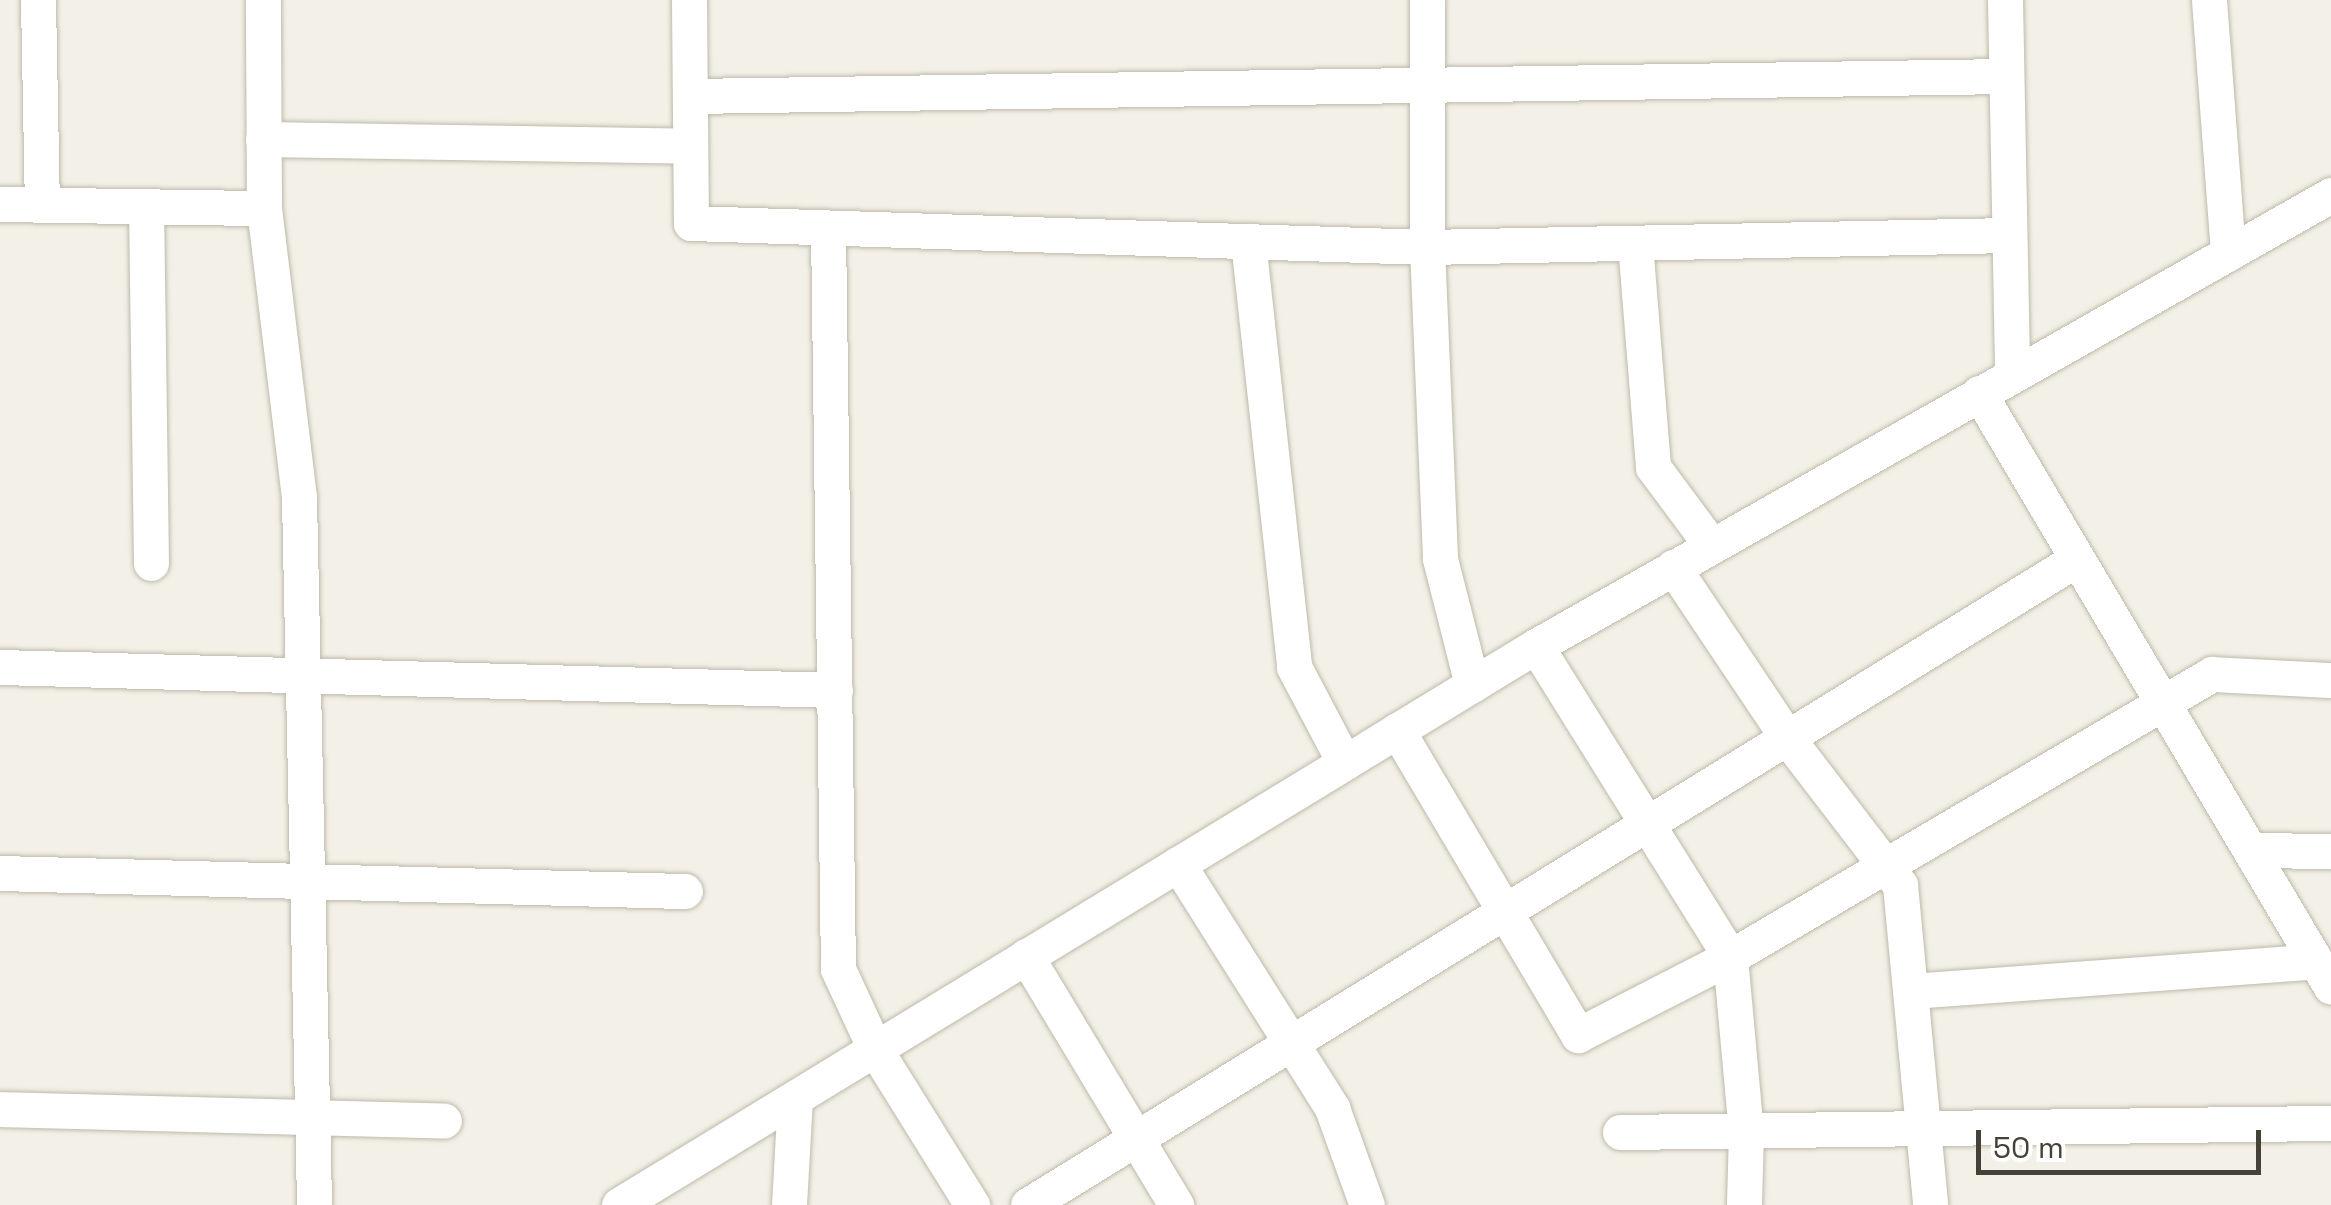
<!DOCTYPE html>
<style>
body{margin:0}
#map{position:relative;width:2331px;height:1205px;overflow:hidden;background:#f3f1e7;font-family:"Space Grotesk",sans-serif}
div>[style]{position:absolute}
.roads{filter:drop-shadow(0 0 2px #beb9aa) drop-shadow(0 0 2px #beb9aa)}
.street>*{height:35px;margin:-17.5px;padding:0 17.5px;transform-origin:17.5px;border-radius:17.5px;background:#fff}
span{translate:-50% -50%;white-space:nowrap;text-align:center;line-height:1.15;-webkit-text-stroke:8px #fff;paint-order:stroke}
.scale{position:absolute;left:1976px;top:1130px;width:285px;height:45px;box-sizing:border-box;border:5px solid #464136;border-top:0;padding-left:12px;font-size:30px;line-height:35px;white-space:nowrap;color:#464136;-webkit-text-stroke:8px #fff;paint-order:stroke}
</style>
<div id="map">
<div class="roads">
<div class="street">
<div style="left:38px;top:0;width:204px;rotate:88.9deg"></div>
<div style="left:689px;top:0;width:223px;rotate:89.5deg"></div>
<div style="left:691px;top:223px;width:736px;rotate:1.87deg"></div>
<div style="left:1427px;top:247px;width:312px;rotate:87.6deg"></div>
<div style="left:1440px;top:559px;width:130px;rotate:75.7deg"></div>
<div style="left:1427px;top:0;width:247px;rotate:90deg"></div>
<div style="left:1427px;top:247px;width:582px;rotate:-1.18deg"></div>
<div style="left:2005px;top:0;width:375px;rotate:88.9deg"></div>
<div style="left:2209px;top:0;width:254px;rotate:85.7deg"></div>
<div style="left:690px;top:96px;width:1316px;rotate:-0.87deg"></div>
<div style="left:263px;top:139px;width:427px;rotate:0.9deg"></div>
<div style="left:0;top:204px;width:264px;rotate:0.9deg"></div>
<div style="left:264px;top:208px;width:208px;rotate:-90.3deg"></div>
<div style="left:146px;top:206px;width:357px;rotate:89.2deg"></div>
<div style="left:264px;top:208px;width:292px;rotate:83.1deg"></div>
<div style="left:299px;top:498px;width:707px;rotate:88.78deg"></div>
<div style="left:828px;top:228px;width:741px;rotate:89.23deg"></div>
<div style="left:838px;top:969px;width:88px;rotate:65.2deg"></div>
<div style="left:875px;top:1049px;width:184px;rotate:58.1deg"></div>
<div style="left:1248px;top:241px;width:428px;rotate:83.8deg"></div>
<div style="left:1294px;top:667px;width:107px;rotate:62.2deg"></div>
<div style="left:1635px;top:243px;width:225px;rotate:85.4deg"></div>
<div style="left:1653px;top:467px;width:97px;rotate:53.4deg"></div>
<div style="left:1979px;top:393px;width:690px;rotate:59.35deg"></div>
<div style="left:1673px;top:567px;width:207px;rotate:56.2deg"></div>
<div style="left:1788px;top:739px;width:184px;rotate:52.5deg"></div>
<div style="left:1900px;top:885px;width:321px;rotate:84.6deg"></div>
<div style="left:1536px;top:646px;width:367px;rotate:58deg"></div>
<div style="left:1730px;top:957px;width:176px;rotate:84.8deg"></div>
<div style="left:1746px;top:1132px;width:73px;rotate:91.6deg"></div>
<div style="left:0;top:667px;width:835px;rotate:1.58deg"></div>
<div style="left:1397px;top:730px;width:355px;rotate:59.3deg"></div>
<div style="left:1578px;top:1035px;width:171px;rotate:-27.2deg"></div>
<div style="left:1730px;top:957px;width:559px;rotate:-30.42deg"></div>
<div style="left:2212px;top:674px;width:119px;rotate:2.9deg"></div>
<div style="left:2250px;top:850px;width:81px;rotate:0.7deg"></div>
<div style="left:1178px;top:864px;width:289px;rotate:57.7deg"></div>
<div style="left:1332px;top:1108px;width:103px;rotate:70.2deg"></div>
<div style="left:0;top:873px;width:685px;rotate:1.51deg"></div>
<div style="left:1026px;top:956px;width:291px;rotate:58.9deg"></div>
<div style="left:1912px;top:991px;width:405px;rotate:-4.2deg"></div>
<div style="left:0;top:1109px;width:444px;rotate:1.5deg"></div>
<div style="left:1620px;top:1132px;width:711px;rotate:-0.73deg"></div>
<div style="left:619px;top:1205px;width:1074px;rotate:-31.37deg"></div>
<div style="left:1536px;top:646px;width:914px;rotate:-29.57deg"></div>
<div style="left:789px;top:1205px;width:107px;rotate:-86.8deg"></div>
<div style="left:1028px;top:1205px;width:1232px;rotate:-31.63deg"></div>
</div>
</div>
<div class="scale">50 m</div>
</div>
